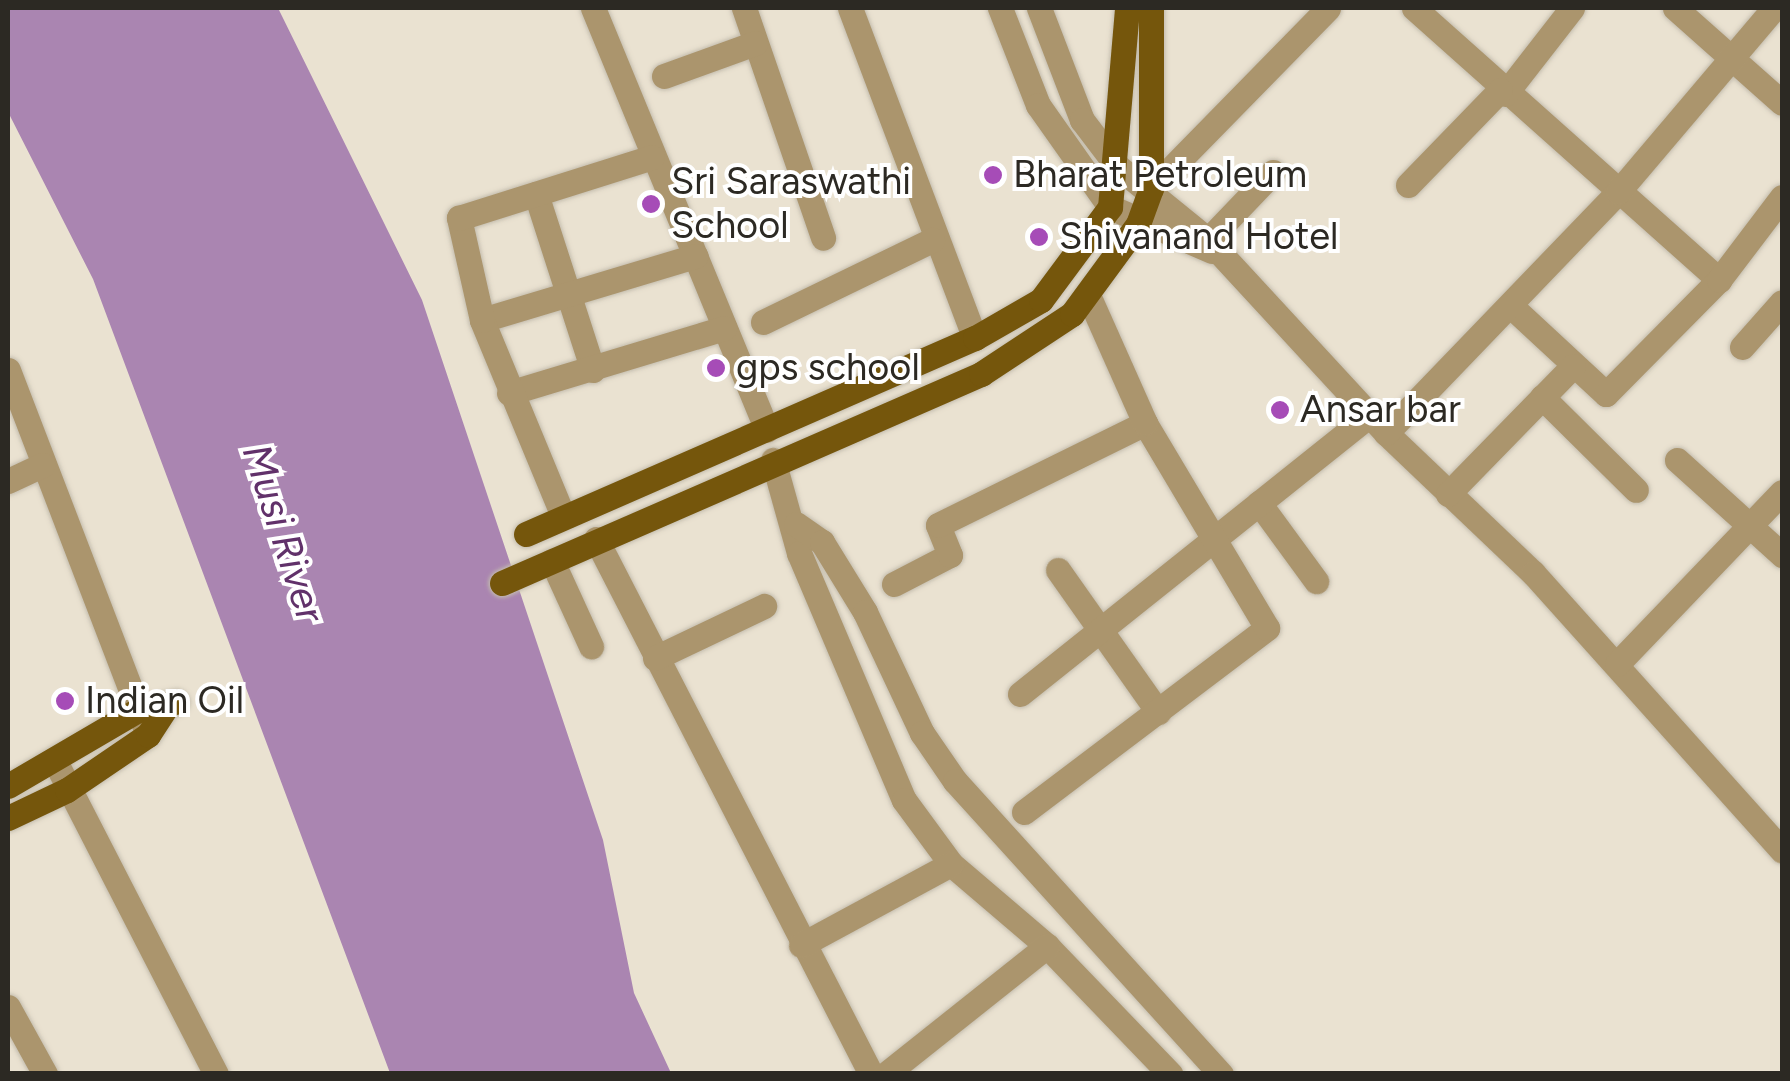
<!DOCTYPE html>
<style>
body{margin:0}
#map{position:relative;width:1790px;height:1081px;overflow:hidden;background:#eae2d1;font-family:Figtree,sans-serif}
div>[style]{position:absolute}
.water>*{inset:0;background:#aa85b1}
.roads{filter:drop-shadow(0 0 2px #c4bdae) drop-shadow(0 0 2px #c4bdae)}
.minor>*{height:25px;margin:-12.5px;padding:0 12.5px;transform-origin:12.5px;border-radius:12.5px;background:#ab956d}
.major>*{height:25px;margin:-12.5px;padding:0 12.5px;transform-origin:12.5px;border-radius:12.5px;background:#75560c}
.dots>*{width:28px;height:28px;translate:-50% -50%;box-sizing:border-box;border:5px solid #fff;border-radius:50%}
span{translate:-50% -50%;white-space:nowrap;text-align:center;line-height:1.15;-webkit-text-stroke:8px #fff;paint-order:stroke}
.poi-label{font-size:38px;color:#2c2923}
.left{translate:0 -50%;text-align:left}
.water-label{font-size:40px;color:#61316a;font-style:italic}
.frame{position:absolute;inset:0;border:10px solid #2c2923;pointer-events:none}
</style>
<div id="map">
<div class="water">
<div style="clip-path:polygon(8px 8px,278px 8px,422px 300px,603px 840px,634px 993px,671px 1073px,390px 1073px,93px 279px,8px 112px)"></div>
</div>
<div class="roads">
<div class="minor">
<div style="left:593px;top:8px;width:456px;rotate:67.6deg"></div>
<div style="left:744px;top:8px;width:243px;rotate:71deg"></div>
<div style="left:850px;top:8px;width:353px;rotate:69.3deg"></div>
<div style="left:1000px;top:8px;width:104px;rotate:68.6deg"></div>
<div style="left:1038px;top:105px;width:125px;rotate:54.8deg"></div>
<div style="left:1110px;top:207px;width:111px;rotate:23.3deg"></div>
<div style="left:1039px;top:8px;width:120px;rotate:69deg"></div>
<div style="left:1082px;top:120px;width:58px;rotate:52.7deg"></div>
<div style="left:1117px;top:166px;width:117px;rotate:39.1deg"></div>
<div style="left:1208px;top:240px;width:263px;rotate:47.3deg"></div>
<div style="left:1386px;top:433px;width:203px;rotate:43.6deg"></div>
<div style="left:1533px;top:573px;width:373px;rotate:48.1deg"></div>
<div style="left:1414px;top:8px;width:409px;rotate:41.7deg"></div>
<div style="left:1675px;top:8px;width:143px;rotate:41.6deg"></div>
<div style="left:664px;top:76px;width:97px;rotate:-19.9deg"></div>
<div style="left:1505px;top:94px;width:109px;rotate:-52.1deg"></div>
<div style="left:1408px;top:185px;width:132px;rotate:-45.9deg"></div>
<div style="left:1151px;top:189px;width:253px;rotate:-45.6deg"></div>
<div style="left:536px;top:194px;width:185px;rotate:72.1deg"></div>
<div style="left:1208px;top:240px;width:94px;rotate:-46.3deg"></div>
<div style="left:1512px;top:307px;width:128px;rotate:42.8deg"></div>
<div style="left:1606px;top:394px;width:161px;rotate:-45.3deg"></div>
<div style="left:1719px;top:280px;width:104px;rotate:-52.8deg"></div>
<div style="left:482px;top:320px;width:223px;rotate:-16.7deg"></div>
<div style="left:763px;top:322px;width:188px;rotate:-25.9deg"></div>
<div style="left:1742px;top:347px;width:60px;rotate:-48.4deg"></div>
<div style="left:8px;top:370px;width:385px;rotate:69deg"></div>
<div style="left:509px;top:393px;width:225px;rotate:-16.8deg"></div>
<div style="left:1542px;top:397px;width:132px;rotate:44.7deg"></div>
<div style="left:1386px;top:433px;width:335px;rotate:-46.1deg"></div>
<div style="left:1618px;top:192px;width:241px;rotate:-49.7deg"></div>
<div style="left:773px;top:460px;width:97px;rotate:74.4deg"></div>
<div style="left:799px;top:553px;width:268px;rotate:67deg"></div>
<div style="left:904px;top:800px;width:79px;rotate:53.7deg"></div>
<div style="left:951px;top:864px;width:126px;rotate:40.5deg"></div>
<div style="left:1047px;top:946px;width:178px;rotate:46.1deg"></div>
<div style="left:1677px;top:460px;width:142px;rotate:42.1deg"></div>
<div style="left:8px;top:481px;width:38px;rotate:-25deg"></div>
<div style="left:1448px;top:494px;width:179px;rotate:-45.7deg"></div>
<div style="left:1259px;top:503px;width:97px;rotate:53.8deg"></div>
<div style="left:563px;top:516px;width:212px;rotate:-112.5deg"></div>
<div style="left:482px;top:320px;width:105px;rotate:-102.7deg"></div>
<div style="left:459px;top:218px;width:202px;rotate:-17.5deg"></div>
<div style="left:796px;top:524px;width:32px;rotate:35deg"></div>
<div style="left:822px;top:542px;width:82px;rotate:58.4deg"></div>
<div style="left:865px;top:612px;width:134px;rotate:64.8deg"></div>
<div style="left:922px;top:733px;width:58px;rotate:55.5deg"></div>
<div style="left:955px;top:781px;width:396px;rotate:47.8deg"></div>
<div style="left:596px;top:539px;width:602px;rotate:62.8deg"></div>
<div style="left:552px;top:561px;width:94px;rotate:65.4deg"></div>
<div style="left:1058px;top:570px;width:174px;rotate:54.8deg"></div>
<div style="left:894px;top:584px;width:63px;rotate:-27.4deg"></div>
<div style="left:950px;top:555px;width:32px;rotate:-112deg"></div>
<div style="left:938px;top:525px;width:231px;rotate:-26.2deg"></div>
<div style="left:655px;top:658px;width:121px;rotate:-25.5deg"></div>
<div style="left:1617px;top:664px;width:238px;rotate:-46.2deg"></div>
<div style="left:1020px;top:694px;width:447px;rotate:-38.6deg"></div>
<div style="left:55px;top:761px;width:352px;rotate:62.8deg"></div>
<div style="left:1024px;top:812px;width:305px;rotate:-37.1deg"></div>
<div style="left:1267px;top:628px;width:239px;rotate:-120.8deg"></div>
<div style="left:1145px;top:423px;width:140px;rotate:-114deg"></div>
<div style="left:801px;top:945px;width:170px;rotate:-28.4deg"></div>
<div style="left:8px;top:1007px;width:77px;rotate:61.1deg"></div>
<div style="left:886px;top:1074px;width:206px;rotate:-38.5deg"></div>
</div>
<div class="major">
<div style="left:526px;top:534px;width:490px;rotate:-23.6deg"></div>
<div style="left:975px;top:338px;width:76px;rotate:-29.9deg"></div>
<div style="left:1041px;top:300px;width:116px;rotate:-53.4deg"></div>
<div style="left:1110px;top:207px;width:200px;rotate:-85.1deg"></div>
<div style="left:502px;top:583px;width:523px;rotate:-23.57deg"></div>
<div style="left:981px;top:374px;width:109px;rotate:-33.4deg"></div>
<div style="left:1072px;top:314px;width:112px;rotate:-53.7deg"></div>
<div style="left:1138px;top:224px;width:37px;rotate:-70deg"></div>
<div style="left:1151px;top:189px;width:181px;rotate:-90deg"></div>
<div style="left:8px;top:786px;width:151px;rotate:-30.3deg"></div>
<div style="left:138px;top:710px;width:39px;rotate:-12deg"></div>
<div style="left:8px;top:818px;width:65px;rotate:-25.4deg"></div>
<div style="left:67px;top:790px;width:98px;rotate:-34.2deg"></div>
<div style="left:148px;top:735px;width:35px;rotate:-57deg"></div>
</div>
</div>
<div class="dots">
<div style="left:993px;top:175px;background:#a64cb7"></div>
<div style="left:651px;top:204px;background:#a64cb7"></div>
<div style="left:1039px;top:237px;background:#a64cb7"></div>
<div style="left:716px;top:368px;background:#a64cb7"></div>
<div style="left:1280px;top:410px;background:#a64cb7"></div>
<div style="left:65px;top:701px;background:#a64cb7"></div>
</div>
<div class="poi-label">
<span class="left" style="left:1013px;top:175px">Bharat Petroleum</span>
<span class="left" style="left:671px;top:204px">Sri Saraswathi<br>School</span>
<span class="left" style="left:1059px;top:237px">Shivanand Hotel</span>
<span class="left" style="left:736px;top:368px">gps school</span>
<span class="left" style="left:1300px;top:410px">Ansar bar</span>
<span class="left" style="left:85px;top:701px">Indian Oil</span>
</div>
<div class="water-label">
<span style="left:284px;top:533px;rotate:72deg">Musi River</span>
</div>
<div class="frame"></div>
</div>
